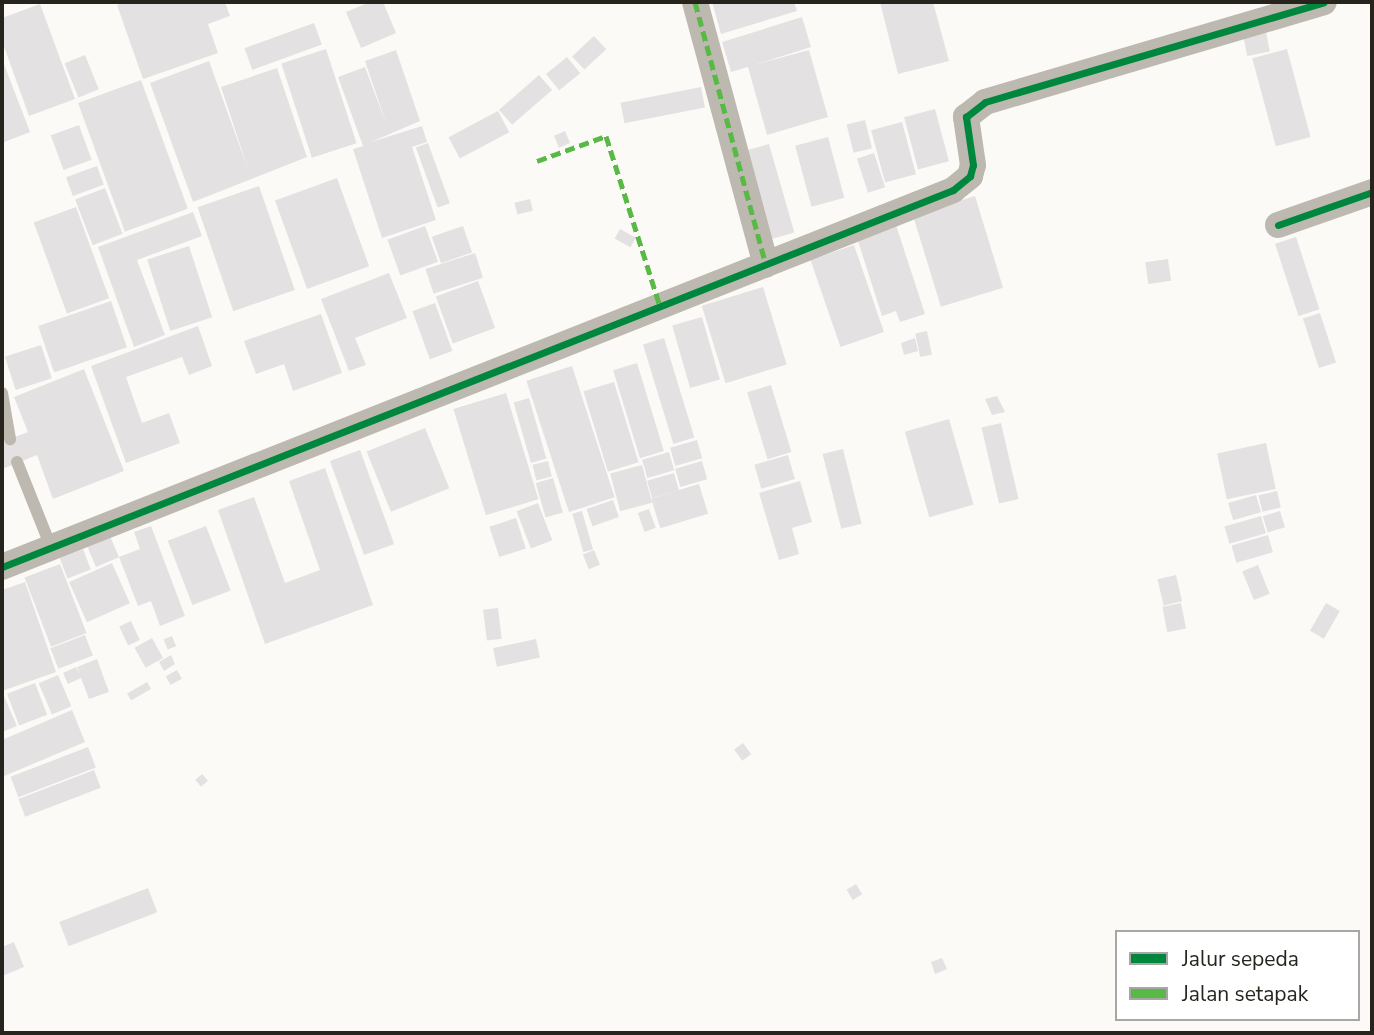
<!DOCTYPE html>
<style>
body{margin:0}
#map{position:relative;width:1374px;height:1035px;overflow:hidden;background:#fcfaf6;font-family:"Nunito Sans",sans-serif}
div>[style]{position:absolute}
.building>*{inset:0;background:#e4e1e2;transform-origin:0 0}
.service>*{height:12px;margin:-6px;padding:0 6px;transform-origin:6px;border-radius:6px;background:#bdb9b0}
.minor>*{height:26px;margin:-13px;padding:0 13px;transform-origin:13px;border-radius:13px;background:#bdb9b0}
.quiet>*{height:5px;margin-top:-2.5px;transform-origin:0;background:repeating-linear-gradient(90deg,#58b947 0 10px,transparent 0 15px)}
.cycleway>*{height:7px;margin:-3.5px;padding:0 3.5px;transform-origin:3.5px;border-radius:3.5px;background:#00873e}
span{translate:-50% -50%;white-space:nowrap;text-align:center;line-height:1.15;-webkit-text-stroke:6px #fff;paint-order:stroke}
.frame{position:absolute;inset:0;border:4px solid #27241e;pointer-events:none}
.legend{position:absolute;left:1115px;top:930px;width:245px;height:91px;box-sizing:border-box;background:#fff;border:2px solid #a9a7a5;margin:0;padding:9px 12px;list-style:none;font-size:21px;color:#27241e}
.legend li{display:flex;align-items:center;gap:14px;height:35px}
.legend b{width:35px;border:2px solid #a9a7a5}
</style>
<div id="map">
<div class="building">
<div style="clip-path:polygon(126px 2px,225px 2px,230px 16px,208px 24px,218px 53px,143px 79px,117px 5px)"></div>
<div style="clip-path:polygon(370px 2px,383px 2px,396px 33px,361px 48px,346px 12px)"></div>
<div style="clip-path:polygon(712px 2px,794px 2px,797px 11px,721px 34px)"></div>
<div style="clip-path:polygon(880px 2px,933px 2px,949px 61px,898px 74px)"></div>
<div style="clip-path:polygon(40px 4px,75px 99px,29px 116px,2px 41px,2px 18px)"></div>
<div style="clip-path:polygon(802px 17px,811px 47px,754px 65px,809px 50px,828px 117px,767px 135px,748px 67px,731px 72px,722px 42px)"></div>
<div style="left:314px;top:23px;width:23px;height:74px;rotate:70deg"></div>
<div style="left:1265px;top:27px;width:25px;height:23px;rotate:79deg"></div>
<div style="left:594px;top:36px;width:18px;height:30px;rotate:47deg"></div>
<div style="left:326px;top:49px;width:99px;height:47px;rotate:72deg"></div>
<div style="left:1287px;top:49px;width:91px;height:36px;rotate:75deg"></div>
<div style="clip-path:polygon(396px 50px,420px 121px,371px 142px,422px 126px,427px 142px,412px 147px,436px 220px,382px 238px,353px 149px,363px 146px,338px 77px,365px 67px,387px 126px,365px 61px)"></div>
<div style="left:85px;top:55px;width:37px;height:22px;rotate:68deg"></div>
<div style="left:567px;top:57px;width:21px;height:27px;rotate:51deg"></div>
<div style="clip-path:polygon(2px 59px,30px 132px,2px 143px)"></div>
<div style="clip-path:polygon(209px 61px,248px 169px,221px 87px,277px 68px,307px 157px,193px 202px,150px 83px)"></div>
<div style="left:539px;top:75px;width:20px;height:53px;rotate:49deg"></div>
<div style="left:141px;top:80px;width:137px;height:67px;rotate:70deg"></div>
<div style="left:701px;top:87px;width:21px;height:82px;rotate:79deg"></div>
<div style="left:935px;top:109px;width:54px;height:32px;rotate:75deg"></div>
<div style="left:498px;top:111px;width:24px;height:56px;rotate:62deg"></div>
<div style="left:865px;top:120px;width:29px;height:19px;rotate:76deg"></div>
<div style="left:902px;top:122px;width:54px;height:32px;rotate:75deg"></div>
<div style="left:79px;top:125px;width:37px;height:30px;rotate:70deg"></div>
<div style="left:565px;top:131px;width:13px;height:12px;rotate:67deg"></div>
<div style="left:828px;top:137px;width:63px;height:34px;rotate:75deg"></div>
<div style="left:428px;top:143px;width:64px;height:13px;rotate:70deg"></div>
<div style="left:769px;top:144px;width:92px;height:34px;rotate:74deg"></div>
<div style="left:874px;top:153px;width:36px;height:18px;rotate:72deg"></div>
<div style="left:97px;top:166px;width:20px;height:33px;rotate:70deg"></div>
<div style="left:337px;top:178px;width:94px;height:66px;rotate:70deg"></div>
<div style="left:259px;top:186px;width:110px;height:65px;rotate:71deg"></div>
<div style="left:105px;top:188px;width:49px;height:32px;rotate:69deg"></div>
<div style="left:975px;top:196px;width:96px;height:65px;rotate:73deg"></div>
<div style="left:530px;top:199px;width:12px;height:16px;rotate:76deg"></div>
<div style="left:76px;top:207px;width:97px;height:45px;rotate:70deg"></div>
<div style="clip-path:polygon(193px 212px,202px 236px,137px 260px,165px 335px,134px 347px,98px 247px)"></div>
<div style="clip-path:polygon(896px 225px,925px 314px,900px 322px,896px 311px,882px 316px,857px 238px)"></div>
<div style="left:425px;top:226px;width:38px;height:40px;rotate:70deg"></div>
<div style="left:463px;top:226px;width:28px;height:33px;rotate:71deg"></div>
<div style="left:620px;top:229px;width:18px;height:11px;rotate:29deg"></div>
<div style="left:1296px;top:237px;width:76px;height:22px;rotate:72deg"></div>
<div style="left:854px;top:245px;width:92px;height:46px;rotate:71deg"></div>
<div style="left:189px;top:246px;width:75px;height:44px;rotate:72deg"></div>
<div style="left:475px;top:253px;width:26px;height:52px;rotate:72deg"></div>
<div style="left:1168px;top:259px;width:22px;height:23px;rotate:82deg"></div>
<div style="clip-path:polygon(389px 273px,407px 318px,355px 338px,366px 365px,349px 371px,321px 299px)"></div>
<div style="left:478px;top:281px;width:50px;height:45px;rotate:70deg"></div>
<div style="left:763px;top:287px;width:81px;height:64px;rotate:73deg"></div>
<div style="left:111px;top:301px;width:49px;height:77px;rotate:71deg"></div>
<div style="left:435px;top:303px;width:51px;height:24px;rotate:70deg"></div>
<div style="left:1320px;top:313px;width:52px;height:18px;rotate:72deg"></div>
<div style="clip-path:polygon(321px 314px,342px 373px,293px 391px,284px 364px,256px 374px,244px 341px)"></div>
<div style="left:702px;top:317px;width:65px;height:31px;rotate:74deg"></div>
<div style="clip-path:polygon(198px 326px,212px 366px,189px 375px,182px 357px,126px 377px,142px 423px,169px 413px,180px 443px,126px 463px,91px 366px)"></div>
<div style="left:927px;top:331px;width:24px;height:12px;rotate:78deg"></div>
<div style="left:664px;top:338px;width:104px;height:22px;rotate:73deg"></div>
<div style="clip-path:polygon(915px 338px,918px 351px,904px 355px,901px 343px)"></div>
<div style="left:41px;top:345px;width:35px;height:38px;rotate:72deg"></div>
<div style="left:637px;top:363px;width:92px;height:25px;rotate:73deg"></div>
<div style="left:572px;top:366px;width:138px;height:48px;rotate:72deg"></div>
<div style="clip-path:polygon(84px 369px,124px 471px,53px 499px,37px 455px,2px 469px,2px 442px,28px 432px,14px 397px)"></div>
<div style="left:614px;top:382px;width:84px;height:32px;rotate:73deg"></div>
<div style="left:771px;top:385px;width:70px;height:25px;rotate:73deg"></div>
<div style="left:506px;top:393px;width:111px;height:55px;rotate:73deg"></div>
<div style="clip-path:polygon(997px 396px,1005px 412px,992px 415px,985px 399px)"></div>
<div style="left:529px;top:398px;width:63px;height:16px;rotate:74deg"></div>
<div style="left:949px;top:419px;width:89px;height:46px;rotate:74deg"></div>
<div style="left:1001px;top:423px;width:78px;height:20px;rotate:77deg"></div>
<div style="left:425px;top:428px;width:65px;height:63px;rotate:68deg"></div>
<div style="left:697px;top:440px;width:19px;height:28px;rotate:74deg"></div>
<div style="left:1266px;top:443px;width:47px;height:50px;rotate:78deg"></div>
<div style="left:843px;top:449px;width:77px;height:21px;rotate:76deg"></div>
<div style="left:360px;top:450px;width:100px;height:32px;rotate:70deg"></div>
<div style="left:669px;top:452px;width:19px;height:28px;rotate:74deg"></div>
<div style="left:788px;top:455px;width:25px;height:35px;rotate:74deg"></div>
<div style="left:548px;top:461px;width:16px;height:16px;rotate:76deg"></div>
<div style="left:702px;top:461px;width:19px;height:28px;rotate:74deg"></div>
<div style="left:642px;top:465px;width:39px;height:33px;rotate:75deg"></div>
<div style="clip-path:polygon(325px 468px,373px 605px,265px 644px,218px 510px,254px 497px,285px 583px,320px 570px,289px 481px)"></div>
<div style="left:674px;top:473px;width:18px;height:28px;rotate:74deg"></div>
<div style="left:553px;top:478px;width:36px;height:18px;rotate:74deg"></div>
<div style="clip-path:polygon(800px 481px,812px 522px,792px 528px,799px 554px,779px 560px,759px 493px)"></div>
<div style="left:699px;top:484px;width:31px;height:50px;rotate:73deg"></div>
<div style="left:1277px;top:491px;width:17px;height:19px;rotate:77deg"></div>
<div style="left:1256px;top:495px;width:18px;height:29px;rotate:74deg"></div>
<div style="left:613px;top:500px;width:18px;height:28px;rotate:71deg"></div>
<div style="left:538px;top:503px;width:40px;height:23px;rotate:69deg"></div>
<div style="left:649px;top:509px;width:20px;height:12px;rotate:70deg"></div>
<div style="left:582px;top:511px;width:40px;height:10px;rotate:74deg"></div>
<div style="left:1280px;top:511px;width:17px;height:18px;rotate:73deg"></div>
<div style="left:1261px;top:516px;width:18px;height:38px;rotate:74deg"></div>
<div style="left:516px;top:518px;width:32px;height:28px;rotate:72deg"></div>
<div style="clip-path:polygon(151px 526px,185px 616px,160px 626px,151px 601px,138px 606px,119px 557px,140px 549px,134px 532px)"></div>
<div style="left:206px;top:526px;width:69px;height:41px;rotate:69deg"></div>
<div style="left:1268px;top:535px;width:18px;height:38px;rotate:74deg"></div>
<div style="left:110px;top:536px;width:23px;height:25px;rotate:67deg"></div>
<div style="left:83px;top:549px;width:22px;height:25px;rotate:69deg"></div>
<div style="left:594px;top:550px;width:16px;height:12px;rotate:68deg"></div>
<div style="left:112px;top:563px;width:44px;height:47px;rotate:66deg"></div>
<div style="left:60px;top:564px;width:74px;height:38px;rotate:69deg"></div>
<div style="left:1258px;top:565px;width:31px;height:17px;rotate:68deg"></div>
<div style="left:1176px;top:575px;width:27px;height:19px;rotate:77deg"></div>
<div style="clip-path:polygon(25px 582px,56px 672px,2px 691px,2px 590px)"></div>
<div style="left:1181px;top:603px;width:26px;height:19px;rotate:79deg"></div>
<div style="left:1326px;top:603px;width:16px;height:32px;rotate:30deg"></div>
<div style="left:498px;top:608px;width:31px;height:15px;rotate:83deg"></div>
<div style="left:131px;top:621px;width:21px;height:13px;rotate:65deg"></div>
<div style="left:85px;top:635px;width:22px;height:37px;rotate:69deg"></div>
<div style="left:172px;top:636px;width:11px;height:9px;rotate:68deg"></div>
<div style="left:152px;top:638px;width:23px;height:20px;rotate:61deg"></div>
<div style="left:536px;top:639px;width:19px;height:44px;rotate:78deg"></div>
<div style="clip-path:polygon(171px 655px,175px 664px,164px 671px,159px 662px)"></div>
<div style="clip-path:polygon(97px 659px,109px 692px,89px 699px,81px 678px,68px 684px,63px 673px,76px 667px,80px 675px,77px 667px)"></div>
<div style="left:177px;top:670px;width:10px;height:13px;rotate:61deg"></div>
<div style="left:58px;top:675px;width:34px;height:21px;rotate:67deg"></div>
<div style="left:147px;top:682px;width:8px;height:23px;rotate:60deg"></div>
<div style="left:35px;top:683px;width:34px;height:30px;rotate:69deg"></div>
<div style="clip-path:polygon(4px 696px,17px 726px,2px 732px,2px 697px)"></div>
<div style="clip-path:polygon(72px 710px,85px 742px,2px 777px,2px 740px)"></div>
<div style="left:743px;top:743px;width:14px;height:11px;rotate:54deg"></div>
<div style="left:88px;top:747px;width:22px;height:83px;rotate:69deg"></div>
<div style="left:94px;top:770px;width:19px;height:81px;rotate:69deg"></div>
<div style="left:202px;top:774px;width:9px;height:9px;rotate:49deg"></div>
<div style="left:856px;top:884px;width:12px;height:11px;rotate:59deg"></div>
<div style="left:148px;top:888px;width:26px;height:95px;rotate:69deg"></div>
<div style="clip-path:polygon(14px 942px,24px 967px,2px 976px,2px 947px)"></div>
<div style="clip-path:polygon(942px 958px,947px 969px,935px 974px,931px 962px)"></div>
</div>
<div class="service">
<div style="left:2px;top:393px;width:47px;rotate:80.1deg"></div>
<div style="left:17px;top:462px;width:92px;rotate:68.2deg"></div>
</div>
<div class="minor">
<div style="left:695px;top:2px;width:272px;rotate:74.9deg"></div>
<div style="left:1278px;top:225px;width:100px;rotate:-19.3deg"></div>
<div style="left:2px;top:567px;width:1023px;rotate:-21.62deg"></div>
<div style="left:953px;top:190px;width:22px;rotate:-39deg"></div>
<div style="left:970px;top:176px;width:11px;rotate:-75deg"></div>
<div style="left:973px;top:165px;width:49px;rotate:-98.3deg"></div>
<div style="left:966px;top:117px;width:24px;rotate:-38deg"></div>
<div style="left:985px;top:102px;width:353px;rotate:-16.4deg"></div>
</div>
<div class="quiet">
<div style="left:695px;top:2px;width:272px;rotate:74.9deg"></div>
<div style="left:537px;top:161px;width:73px;rotate:-19.9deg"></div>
<div style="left:606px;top:136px;width:178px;rotate:72.4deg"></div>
</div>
<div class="cycleway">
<div style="left:1278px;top:225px;width:100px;rotate:-19.3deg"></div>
<div style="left:2px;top:567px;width:1023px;rotate:-21.62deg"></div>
<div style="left:953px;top:190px;width:22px;rotate:-39deg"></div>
<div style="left:970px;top:176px;width:11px;rotate:-75deg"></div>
<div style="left:973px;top:165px;width:49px;rotate:-98.3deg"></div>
<div style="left:966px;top:117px;width:24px;rotate:-38deg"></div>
<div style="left:985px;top:102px;width:353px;rotate:-16.4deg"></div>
</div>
<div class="frame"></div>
<ul class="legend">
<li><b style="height:9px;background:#00873e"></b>Jalur sepeda</li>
<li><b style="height:9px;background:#58b947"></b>Jalan setapak</li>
</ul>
</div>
